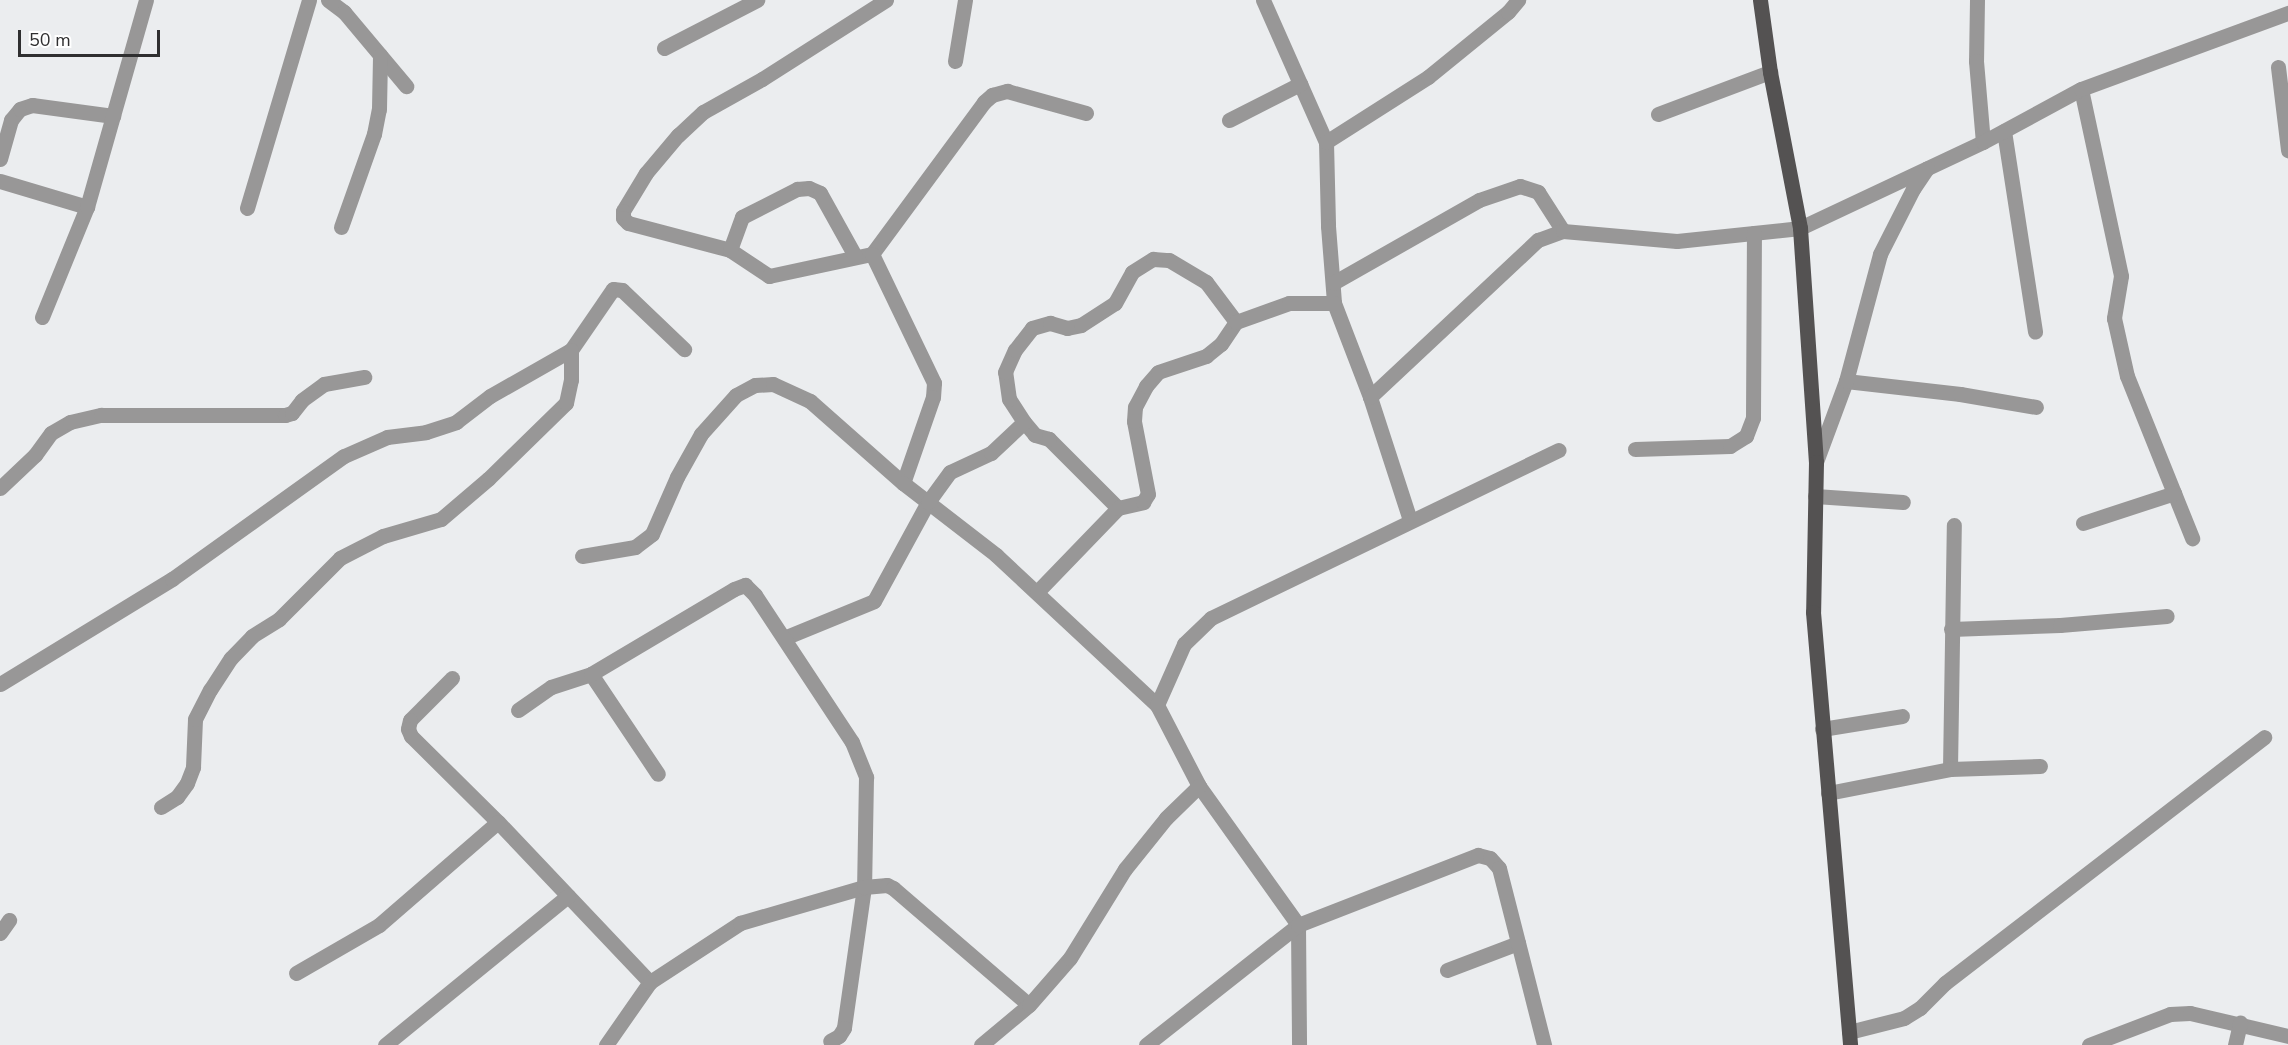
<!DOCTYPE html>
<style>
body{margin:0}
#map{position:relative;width:2288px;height:1045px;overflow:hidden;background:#ebedef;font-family:"Nunito Sans",sans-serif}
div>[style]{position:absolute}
.minor>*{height:15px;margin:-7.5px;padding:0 7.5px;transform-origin:7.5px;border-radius:7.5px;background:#989797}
.major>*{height:15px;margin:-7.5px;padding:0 7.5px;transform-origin:7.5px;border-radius:7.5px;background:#545252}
span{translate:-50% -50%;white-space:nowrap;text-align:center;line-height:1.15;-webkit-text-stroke:4.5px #fff;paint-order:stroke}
.scale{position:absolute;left:18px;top:30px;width:142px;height:27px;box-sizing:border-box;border:3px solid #2f2f30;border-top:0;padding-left:8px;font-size:18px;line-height:21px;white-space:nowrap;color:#2f2f30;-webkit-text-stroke:4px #fff;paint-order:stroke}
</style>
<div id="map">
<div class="minor">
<div style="left:328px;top:0;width:20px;rotate:37deg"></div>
<div style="left:344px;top:12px;width:97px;rotate:50deg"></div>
<div style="left:886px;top:0;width:147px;rotate:147.5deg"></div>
<div style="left:762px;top:79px;width:68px;rotate:150.8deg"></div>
<div style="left:703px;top:112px;width:34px;rotate:137deg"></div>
<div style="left:678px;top:135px;width:50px;rotate:130.1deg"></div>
<div style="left:646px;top:173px;width:44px;rotate:121.2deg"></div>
<div style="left:623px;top:211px;width:7px;rotate:90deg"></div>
<div style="left:623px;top:218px;width:7px;rotate:45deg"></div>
<div style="left:628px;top:223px;width:106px;rotate:14.8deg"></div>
<div style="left:730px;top:250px;width:47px;rotate:33.7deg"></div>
<div style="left:769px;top:276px;width:105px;rotate:-12.1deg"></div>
<div style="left:872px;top:254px;width:189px;rotate:-53.6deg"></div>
<div style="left:984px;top:102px;width:11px;rotate:-41deg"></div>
<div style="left:992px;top:95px;width:16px;rotate:-15deg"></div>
<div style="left:1007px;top:91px;width:82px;rotate:15.6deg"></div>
<div style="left:1263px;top:0;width:155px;rotate:66.1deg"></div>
<div style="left:1326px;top:142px;width:84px;rotate:88.6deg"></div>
<div style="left:1328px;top:226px;width:77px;rotate:85.5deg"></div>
<div style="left:1334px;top:303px;width:101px;rotate:69deg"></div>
<div style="left:1370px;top:397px;width:129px;rotate:72deg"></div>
<div style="left:1977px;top:0;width:61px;rotate:90.9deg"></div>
<div style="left:1976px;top:61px;width:81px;rotate:85.1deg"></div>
<div style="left:664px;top:48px;width:105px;rotate:-27.3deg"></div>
<div style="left:955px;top:61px;width:62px;rotate:-80.7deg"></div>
<div style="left:2278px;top:67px;width:84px;rotate:83.1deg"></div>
<div style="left:2081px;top:89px;width:191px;rotate:77.9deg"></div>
<div style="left:2121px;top:276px;width:43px;rotate:99.5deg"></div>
<div style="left:2114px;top:318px;width:59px;rotate:77.4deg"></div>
<div style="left:2127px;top:376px;width:175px;rotate:68.1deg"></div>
<div style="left:1658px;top:114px;width:120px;rotate:-20.6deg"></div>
<div style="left:1229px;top:120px;width:80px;rotate:-26.9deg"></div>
<div style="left:2004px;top:131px;width:203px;rotate:81.2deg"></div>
<div style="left:1326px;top:142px;width:121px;rotate:-32.5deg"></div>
<div style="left:1428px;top:77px;width:103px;rotate:-39.1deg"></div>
<div style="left:1508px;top:12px;width:16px;rotate:-50deg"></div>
<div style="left:0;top:159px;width:41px;rotate:-74.2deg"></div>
<div style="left:11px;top:120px;width:14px;rotate:-51deg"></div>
<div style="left:20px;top:109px;width:13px;rotate:-18deg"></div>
<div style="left:32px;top:105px;width:82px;rotate:7.7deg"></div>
<div style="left:0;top:181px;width:91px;rotate:16.6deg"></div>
<div style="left:247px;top:208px;width:217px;rotate:-73.4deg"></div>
<div style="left:341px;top:227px;width:99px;rotate:-70.5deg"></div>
<div style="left:374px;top:134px;width:25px;rotate:-79deg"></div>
<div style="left:379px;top:109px;width:54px;rotate:-88.9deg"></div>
<div style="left:730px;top:250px;width:35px;rotate:-70deg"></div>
<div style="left:742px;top:217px;width:62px;rotate:-27deg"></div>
<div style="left:797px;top:189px;width:12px;rotate:-5deg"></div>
<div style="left:809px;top:188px;width:12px;rotate:24deg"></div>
<div style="left:820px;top:193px;width:72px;rotate:60.9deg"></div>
<div style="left:872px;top:254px;width:143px;rotate:64.3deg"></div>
<div style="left:934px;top:383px;width:14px;rotate:94deg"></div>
<div style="left:933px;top:397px;width:91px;rotate:109.2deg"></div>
<div style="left:1333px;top:283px;width:168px;rotate:-29.6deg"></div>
<div style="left:1479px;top:200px;width:43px;rotate:-18.9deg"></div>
<div style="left:1520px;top:186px;width:19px;rotate:18deg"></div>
<div style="left:1538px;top:192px;width:46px;rotate:57.3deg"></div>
<div style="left:42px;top:317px;width:119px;rotate:-67.8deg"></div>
<div style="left:87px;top:207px;width:215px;rotate:-74.1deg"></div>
<div style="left:1846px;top:381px;width:115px;rotate:6.5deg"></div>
<div style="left:1960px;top:394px;width:77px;rotate:9.7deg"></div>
<div style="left:1370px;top:397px;width:230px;rotate:-43.1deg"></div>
<div style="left:1538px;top:240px;width:27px;rotate:-20deg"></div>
<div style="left:1563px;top:231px;width:114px;rotate:5deg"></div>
<div style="left:1677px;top:241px;width:124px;rotate:-6deg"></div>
<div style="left:1800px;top:228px;width:202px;rotate:-25.2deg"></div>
<div style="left:1983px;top:142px;width:111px;rotate:-28.4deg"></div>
<div style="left:2081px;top:89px;width:221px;rotate:-20.2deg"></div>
<div style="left:1635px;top:449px;width:95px;rotate:-1.8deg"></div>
<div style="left:1730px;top:446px;width:19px;rotate:-32deg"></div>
<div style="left:1746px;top:436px;width:19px;rotate:-69deg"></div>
<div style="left:1753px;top:418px;width:185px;rotate:-89.7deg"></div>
<div style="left:1816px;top:462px;width:86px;rotate:-69.7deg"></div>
<div style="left:1846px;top:381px;width:131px;rotate:-75deg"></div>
<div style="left:1880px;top:254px;width:73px;rotate:-63.1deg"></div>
<div style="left:1913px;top:189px;width:25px;rotate:-56deg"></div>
<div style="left:0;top:488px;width:48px;rotate:-43.3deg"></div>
<div style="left:35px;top:455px;width:27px;rotate:-54deg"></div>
<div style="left:51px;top:433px;width:22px;rotate:-30deg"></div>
<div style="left:70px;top:422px;width:32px;rotate:-13deg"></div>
<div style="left:101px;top:415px;width:184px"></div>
<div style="left:285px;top:415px;width:7px;rotate:-16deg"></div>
<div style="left:292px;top:413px;width:16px;rotate:-52deg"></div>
<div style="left:302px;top:400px;width:27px;rotate:-36deg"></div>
<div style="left:324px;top:384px;width:41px;rotate:-9.9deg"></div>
<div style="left:1815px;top:496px;width:88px;rotate:3.9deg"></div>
<div style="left:1118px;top:508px;width:98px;rotate:-135deg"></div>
<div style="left:1049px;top:439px;width:15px;rotate:-164deg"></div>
<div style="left:1035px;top:435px;width:17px;rotate:-130deg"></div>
<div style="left:1024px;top:422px;width:27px;rotate:-123deg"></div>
<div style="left:1009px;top:399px;width:27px;rotate:-98deg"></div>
<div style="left:1005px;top:372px;width:24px;rotate:-66deg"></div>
<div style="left:1015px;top:350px;width:28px;rotate:-52deg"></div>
<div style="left:1032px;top:328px;width:19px;rotate:-16deg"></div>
<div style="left:1050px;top:323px;width:18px;rotate:16deg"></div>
<div style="left:1067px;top:328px;width:14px;rotate:-12deg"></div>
<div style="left:1081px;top:325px;width:40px;rotate:-32.9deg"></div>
<div style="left:1115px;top:303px;width:35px;rotate:-61deg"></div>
<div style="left:1132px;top:272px;width:25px;rotate:-32deg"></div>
<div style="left:1153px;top:259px;width:16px;rotate:4deg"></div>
<div style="left:1169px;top:260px;width:43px;rotate:30.7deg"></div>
<div style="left:1206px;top:282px;width:50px;rotate:53.1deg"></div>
<div style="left:2083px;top:523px;width:96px;rotate:-18.2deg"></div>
<div style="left:582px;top:556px;width:54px;rotate:-9.6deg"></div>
<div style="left:635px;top:547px;width:21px;rotate:-37deg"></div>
<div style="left:652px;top:534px;width:62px;rotate:-66.3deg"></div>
<div style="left:677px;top:477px;width:49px;rotate:-60.8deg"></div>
<div style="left:701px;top:434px;width:52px;rotate:-48.1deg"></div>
<div style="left:736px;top:395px;width:21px;rotate:-28deg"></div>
<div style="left:755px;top:385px;width:18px;rotate:-3deg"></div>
<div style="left:773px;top:384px;width:41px;rotate:24.7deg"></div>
<div style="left:810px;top:401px;width:124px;rotate:41.4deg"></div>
<div style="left:903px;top:483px;width:118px;rotate:37.7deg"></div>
<div style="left:996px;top:555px;width:220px;rotate:43deg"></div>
<div style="left:1157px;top:705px;width:91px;rotate:62.6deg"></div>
<div style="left:1199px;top:786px;width:171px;rotate:54.5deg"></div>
<div style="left:1298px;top:925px;width:120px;rotate:89.5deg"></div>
<div style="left:1037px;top:592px;width:117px;rotate:-46deg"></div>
<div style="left:1118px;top:508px;width:26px;rotate:-13deg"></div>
<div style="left:1143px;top:502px;width:9px;rotate:-58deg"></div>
<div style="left:1148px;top:494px;width:74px;rotate:-100.9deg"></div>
<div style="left:1134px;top:421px;width:14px;rotate:-86deg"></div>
<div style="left:1135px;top:407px;width:24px;rotate:-62deg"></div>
<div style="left:1146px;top:386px;width:18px;rotate:-49deg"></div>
<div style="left:1158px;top:372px;width:51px;rotate:-18.4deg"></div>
<div style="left:1206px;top:356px;width:19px;rotate:-39deg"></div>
<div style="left:1221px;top:344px;width:27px;rotate:-56deg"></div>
<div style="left:1236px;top:322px;width:56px;rotate:-19.7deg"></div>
<div style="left:1289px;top:303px;width:45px"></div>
<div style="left:1951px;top:629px;width:109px;rotate:-2.1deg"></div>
<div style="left:2060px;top:625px;width:107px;rotate:-4.8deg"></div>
<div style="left:784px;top:638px;width:97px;rotate:-22.3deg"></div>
<div style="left:874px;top:601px;width:113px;rotate:-61.4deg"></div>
<div style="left:928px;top:502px;width:37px;rotate:-54deg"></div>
<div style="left:950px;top:472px;width:45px;rotate:-24.9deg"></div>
<div style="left:991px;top:453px;width:45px;rotate:-43.2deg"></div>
<div style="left:591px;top:674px;width:120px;rotate:56.2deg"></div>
<div style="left:452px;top:678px;width:59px;rotate:135deg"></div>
<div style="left:410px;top:720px;width:9px;rotate:103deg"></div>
<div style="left:408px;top:729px;width:8px;rotate:67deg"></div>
<div style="left:411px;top:736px;width:122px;rotate:44.7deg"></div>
<div style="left:498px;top:822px;width:221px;rotate:46.5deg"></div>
<div style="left:0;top:684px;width:202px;rotate:-31.4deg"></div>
<div style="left:172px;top:579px;width:211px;rotate:-35.6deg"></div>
<div style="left:344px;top:456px;width:47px;rotate:-23.8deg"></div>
<div style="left:387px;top:437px;width:39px;rotate:-7deg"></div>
<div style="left:426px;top:432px;width:32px;rotate:-18deg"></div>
<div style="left:456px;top:422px;width:43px;rotate:-37.4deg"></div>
<div style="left:490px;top:396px;width:93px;rotate:-29.6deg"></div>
<div style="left:571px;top:350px;width:74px;rotate:-55.5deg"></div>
<div style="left:613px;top:289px;width:9px;rotate:6deg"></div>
<div style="left:622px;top:290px;width:86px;rotate:43.6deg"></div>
<div style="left:1157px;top:705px;width:67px;rotate:-66.1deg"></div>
<div style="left:1184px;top:644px;width:37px;rotate:-44deg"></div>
<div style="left:1211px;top:618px;width:386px;rotate:-25.8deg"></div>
<div style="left:518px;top:710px;width:40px;rotate:-34.9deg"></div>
<div style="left:551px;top:687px;width:42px;rotate:-18deg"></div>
<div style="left:591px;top:674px;width:166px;rotate:-30.7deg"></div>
<div style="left:734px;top:589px;width:12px;rotate:-20deg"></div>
<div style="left:745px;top:585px;width:14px;rotate:45deg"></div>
<div style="left:755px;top:595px;width:176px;rotate:56.6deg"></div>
<div style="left:852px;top:742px;width:38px;rotate:68deg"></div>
<div style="left:866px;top:777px;width:110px;rotate:91deg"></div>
<div style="left:864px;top:887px;width:142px;rotate:98.1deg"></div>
<div style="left:844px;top:1028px;width:9px;rotate:122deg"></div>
<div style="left:839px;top:1036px;width:10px;rotate:151deg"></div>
<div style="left:1822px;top:729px;width:81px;rotate:-9.2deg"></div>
<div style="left:1950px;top:769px;width:244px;rotate:-89.1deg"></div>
<div style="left:1828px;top:793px;width:124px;rotate:-11.1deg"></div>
<div style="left:1950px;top:769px;width:90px;rotate:-1.9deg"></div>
<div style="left:161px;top:807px;width:19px;rotate:-32deg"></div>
<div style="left:177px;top:797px;width:17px;rotate:-54deg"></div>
<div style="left:187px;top:783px;width:17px;rotate:-69deg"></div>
<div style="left:193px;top:767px;width:48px;rotate:-87.6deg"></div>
<div style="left:195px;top:719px;width:33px;rotate:-63deg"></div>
<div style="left:210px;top:690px;width:38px;rotate:-57deg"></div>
<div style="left:231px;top:658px;width:30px;rotate:-46deg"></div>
<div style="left:252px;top:636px;width:32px;rotate:-32deg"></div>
<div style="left:279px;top:619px;width:86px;rotate:-45deg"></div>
<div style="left:340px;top:558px;width:48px;rotate:-27.1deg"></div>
<div style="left:383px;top:536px;width:60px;rotate:-16.3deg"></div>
<div style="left:441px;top:519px;width:62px;rotate:-40.4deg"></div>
<div style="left:488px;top:479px;width:109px;rotate:-44.3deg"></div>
<div style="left:566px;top:403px;width:24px;rotate:-78deg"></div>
<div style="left:571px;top:380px;width:30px;rotate:-90deg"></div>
<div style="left:0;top:933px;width:16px;rotate:-55deg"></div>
<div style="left:1447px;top:970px;width:76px;rotate:-20.8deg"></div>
<div style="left:296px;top:973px;width:96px;rotate:-30deg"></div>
<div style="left:379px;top:925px;width:157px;rotate:-40.9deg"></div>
<div style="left:1849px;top:1032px;width:57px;rotate:-14.3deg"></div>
<div style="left:1904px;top:1018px;width:19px;rotate:-32deg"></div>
<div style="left:1920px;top:1008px;width:35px;rotate:-45deg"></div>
<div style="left:1945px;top:983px;width:403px;rotate:-37.6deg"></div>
<div style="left:385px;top:1045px;width:236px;rotate:-39.2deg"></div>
<div style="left:606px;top:1045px;width:77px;rotate:-55.1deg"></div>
<div style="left:650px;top:982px;width:108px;rotate:-33.2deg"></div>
<div style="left:740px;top:923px;width:129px;rotate:-16.2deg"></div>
<div style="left:864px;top:887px;width:23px;rotate:-5deg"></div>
<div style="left:887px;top:885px;width:7px;rotate:27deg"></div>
<div style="left:893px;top:888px;width:179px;rotate:40.7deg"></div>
<div style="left:981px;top:1045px;width:62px;rotate:-39.8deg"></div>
<div style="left:1029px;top:1005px;width:62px;rotate:-48.9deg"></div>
<div style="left:1070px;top:958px;width:105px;rotate:-58.3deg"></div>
<div style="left:1125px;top:869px;width:65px;rotate:-51.2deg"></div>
<div style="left:1166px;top:818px;width:46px;rotate:-44.1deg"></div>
<div style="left:1146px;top:1045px;width:194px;rotate:-38.3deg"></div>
<div style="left:1298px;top:925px;width:193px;rotate:-21.3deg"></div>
<div style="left:1478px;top:855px;width:12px;rotate:14deg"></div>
<div style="left:1490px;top:858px;width:13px;rotate:48deg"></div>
<div style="left:1499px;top:868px;width:183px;rotate:75.7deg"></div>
<div style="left:2089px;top:1045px;width:87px;rotate:-20.9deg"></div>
<div style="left:2170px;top:1014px;width:20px;rotate:-3deg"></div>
<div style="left:2190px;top:1013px;width:101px;rotate:13.2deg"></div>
<div style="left:2235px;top:1045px;width:23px;rotate:-77deg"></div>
</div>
<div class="major">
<div style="left:1760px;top:0;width:73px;rotate:82.1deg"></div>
<div style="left:1770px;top:72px;width:159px;rotate:79.1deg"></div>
<div style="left:1800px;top:228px;width:235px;rotate:86.1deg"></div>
<div style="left:1816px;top:462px;width:150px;rotate:91.1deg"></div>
<div style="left:1813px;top:612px;width:435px;rotate:85.1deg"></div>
</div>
<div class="scale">50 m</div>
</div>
